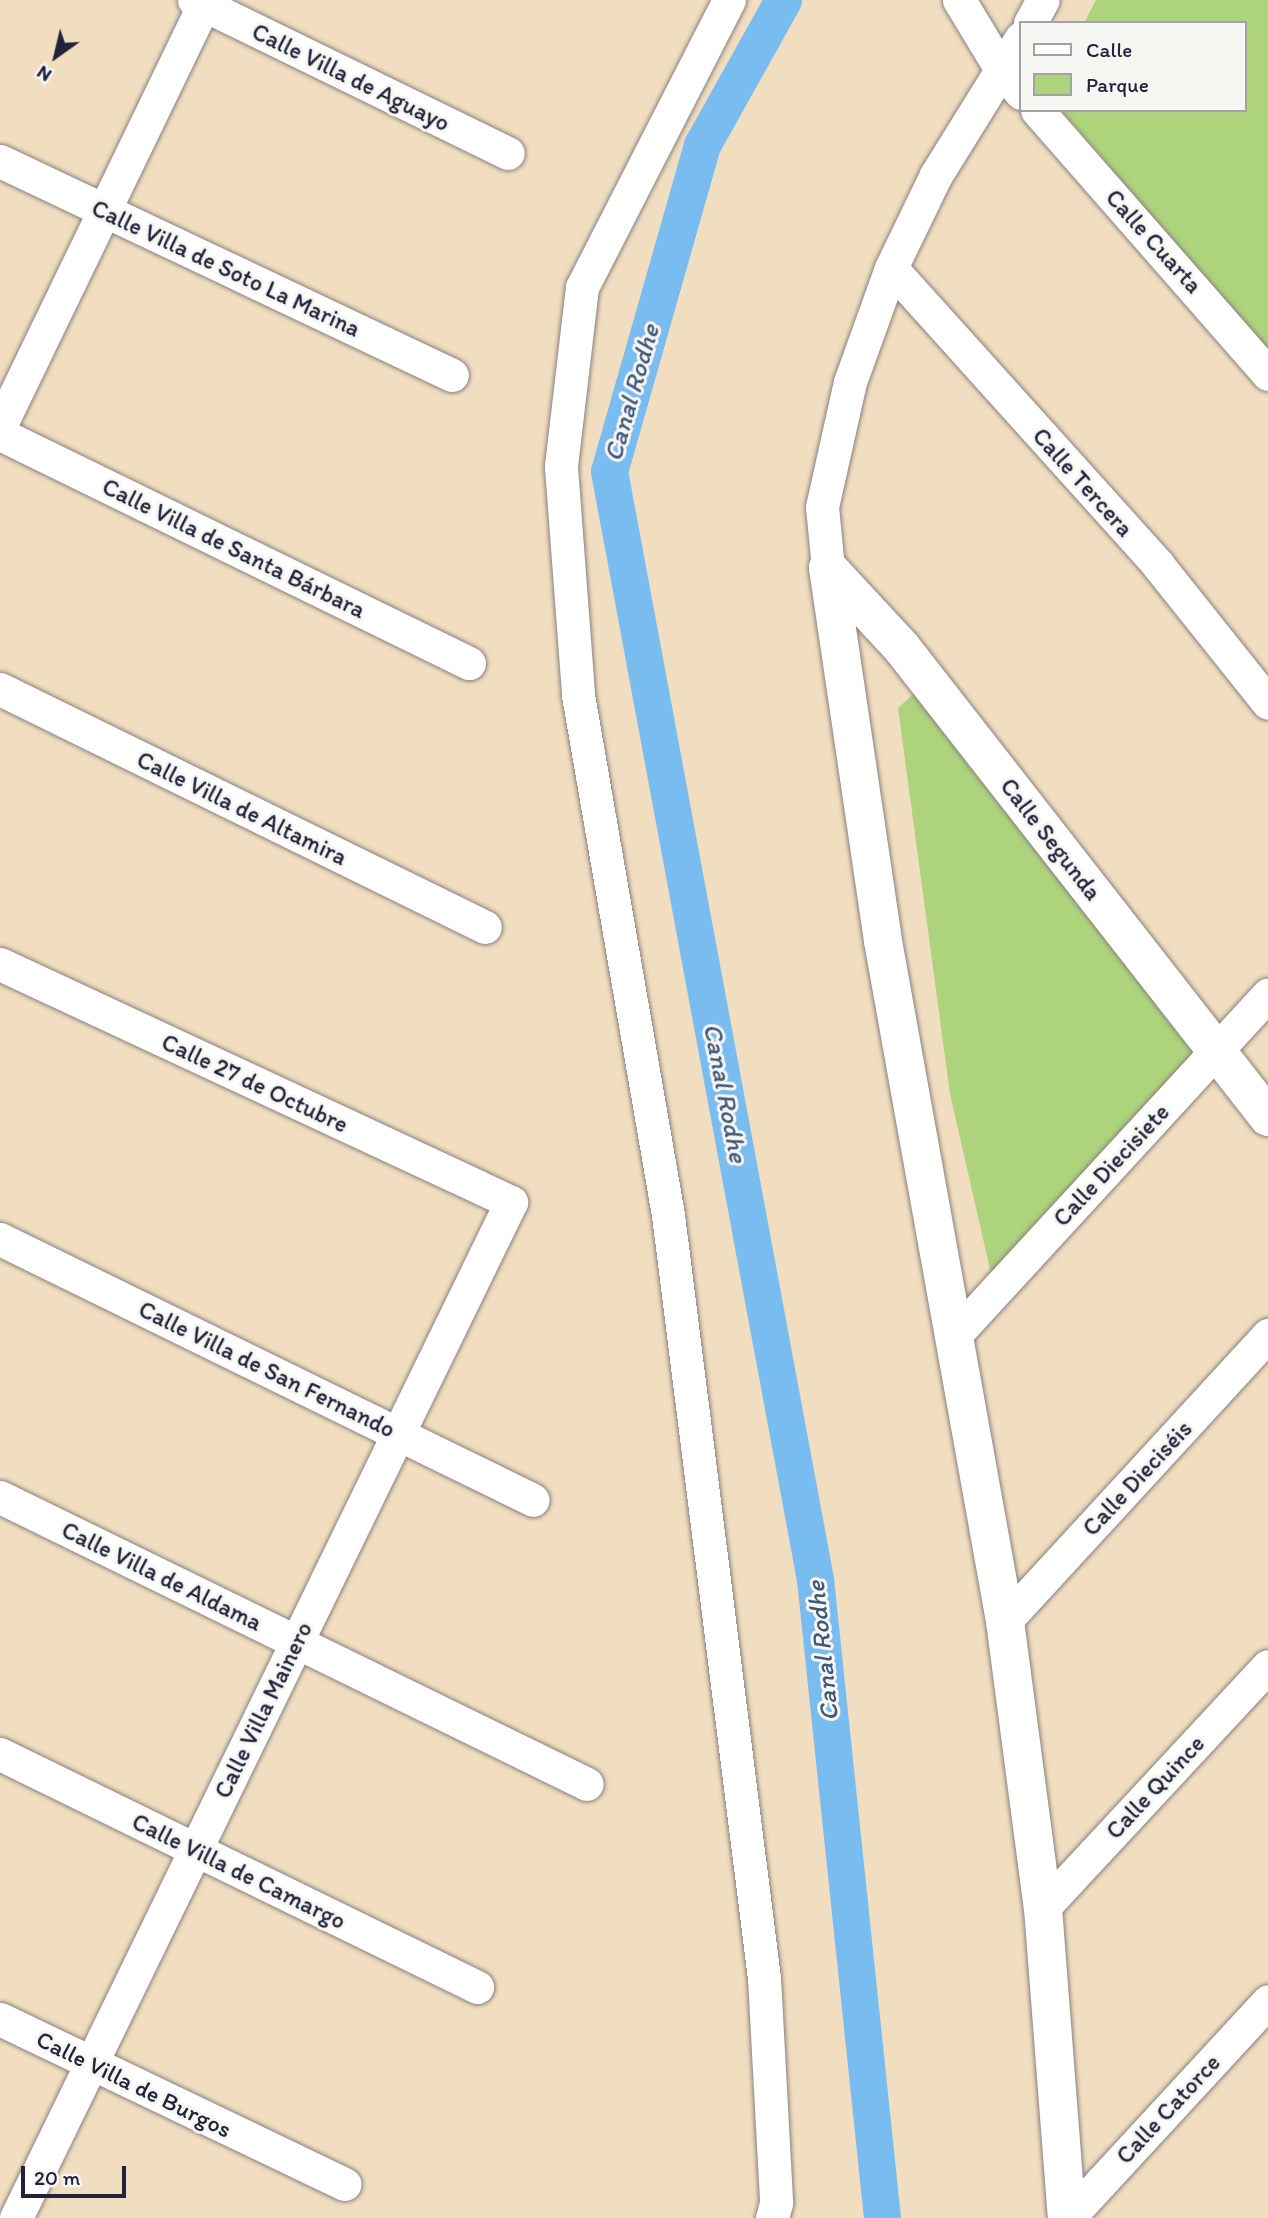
<!DOCTYPE html>
<meta charset="utf-8">
<style>
body{margin:0}
#map{position:relative;width:1268px;height:2218px;overflow:hidden;background:#f1dec0;font-family:Itim,sans-serif}
div>[style]{position:absolute}
.green>*{inset:0;background:#add37d}
.canal>*{height:37px;margin:-18.5px;padding:0 18.5px;transform-origin:18.5px;border-radius:18.5px;background:#79bcef}
.roads{filter:drop-shadow(0 0 2px #8a807e) drop-shadow(0 0 2px #8a807e)}
.minor>*{height:33px;margin:-16.5px;padding:0 16.5px;transform-origin:16.5px;border-radius:16.5px;background:#fff}
.tertiary>*{height:38px;margin:-19px;padding:0 19px;transform-origin:19px;border-radius:19px;background:#fff}
span{translate:-50% -50%;white-space:nowrap;text-align:center;line-height:1.15;-webkit-text-stroke:6px #f6f6f2;paint-order:stroke}
.street-label{font-size:24px;color:#22223b}
.water-label{font-size:26px;color:#40587a;font-style:italic}
.legend{position:absolute;left:1019px;top:21px;width:228px;height:91px;box-sizing:border-box;background:#f6f6f2;border:2px solid #a1a1a9;margin:0;padding:9px 12px;list-style:none;font-size:21px;color:#22223b}
.legend li{display:flex;align-items:center;gap:14px;height:35px}
.legend b{width:35px;border:2px solid #a1a1a9}
.north{position:absolute;left:21px;top:21px;width:70px;height:70px;-webkit-text-stroke:5px #f6f6f2;paint-order:stroke;rotate:214deg;font-size:19px;font-weight:700;line-height:28px;text-align:center;color:#22223b}
.north::after{content:'';display:block;margin:auto;width:24px;height:32px;background:#22223b;clip-path:polygon(50% 0,100% 100%,50% 72%,0 100%)}
.scale{position:absolute;left:21px;top:2166px;width:105px;height:32px;box-sizing:border-box;border:4px solid #22223b;border-top:0;padding-left:9px;font-size:21px;line-height:24px;white-space:nowrap;color:#22223b;-webkit-text-stroke:5px #f6f6f2;paint-order:stroke}
</style>
<div id="map">
<div class="green">
<div style="clip-path:polygon(1096px 0,1268px 0,1268px 353px,1061px 110px,1245px 110px,1245px 23px,1084px 23px)"></div>
<div style="clip-path:polygon(918px 690px,1218px 1069px,997px 1300px,950px 1094px,898px 708px)"></div>
</div>
<div class="canal">
<div style="left:783px;top:0;width:166px;rotate:119.2deg"></div>
<div style="left:702px;top:145px;width:339px;rotate:105.9deg"></div>
<div style="left:609px;top:471px;width:1127px;rotate:79.47deg"></div>
<div style="left:815px;top:1579px;width:643px;rotate:84.01deg"></div>
</div>
<div class="roads">
<div class="minor">
<div style="left:194px;top:0;width:349px;rotate:26deg"></div>
<div style="left:729px;top:0;width:322px;rotate:117.1deg"></div>
<div style="left:582px;top:287px;width:181px;rotate:96.7deg"></div>
<div style="left:561px;top:467px;width:229px;rotate:85.7deg"></div>
<div style="left:578px;top:695px;width:528px;rotate:80.18deg"></div>
<div style="left:668px;top:1215px;width:769px;rotate:82.83deg"></div>
<div style="left:764px;top:1978px;width:225px;rotate:86.9deg"></div>
<div style="left:776px;top:2203px;width:16px;rotate:105deg"></div>
<div style="left:959px;top:0;width:83px;rotate:58.8deg"></div>
<div style="left:1002px;top:71px;width:29px;rotate:49deg"></div>
<div style="left:1030px;top:23px;width:26px;rotate:-61deg"></div>
<div style="left:1037px;top:110px;width:351px;rotate:48.8deg"></div>
<div style="left:0;top:161px;width:500px;rotate:25.34deg"></div>
<div style="left:891px;top:268px;width:399px;rotate:48deg"></div>
<div style="left:1158px;top:565px;width:176px;rotate:51.4deg"></div>
<div style="left:0;top:426px;width:473px;rotate:-64.2deg"></div>
<div style="left:0;top:434px;width:522px;rotate:26.03deg"></div>
<div style="left:828px;top:568px;width:61px;rotate:-95.6deg"></div>
<div style="left:822px;top:507px;width:128px;rotate:-77.4deg"></div>
<div style="left:850px;top:382px;width:121px;rotate:-70.2deg"></div>
<div style="left:891px;top:268px;width:103px;rotate:-64.2deg"></div>
<div style="left:936px;top:175px;width:161px;rotate:-58.2deg"></div>
<div style="left:0;top:689px;width:540px;rotate:26.14deg"></div>
<div style="left:0;top:964px;width:564px;rotate:24.97deg"></div>
<div style="left:511px;top:1202px;width:1130px;rotate:115.98deg"></div>
<div style="left:0;top:1239px;width:593px;rotate:26.09deg"></div>
<div style="left:954px;top:1336px;width:464px;rotate:-47.4deg"></div>
<div style="left:0;top:1497px;width:653px;rotate:26.06deg"></div>
<div style="left:1005px;top:1621px;width:389px;rotate:-47.4deg"></div>
<div style="left:0;top:1754px;width:531px;rotate:26.03deg"></div>
<div style="left:1043px;top:1908px;width:330px;rotate:-47.1deg"></div>
<div style="left:0;top:2019px;width:382px;rotate:25.6deg"></div>
<div style="left:1068px;top:2218px;width:295px;rotate:-47.3deg"></div>
</div>
<div class="tertiary">
<div style="left:828px;top:568px;width:377px;rotate:81.6deg"></div>
<div style="left:883px;top:941px;width:691px;rotate:79.83deg"></div>
<div style="left:1005px;top:1621px;width:290px;rotate:82.5deg"></div>
<div style="left:1043px;top:1908px;width:311px;rotate:85.6deg"></div>
<div style="left:828px;top:568px;width:109px;rotate:47.2deg"></div>
<div style="left:902px;top:648px;width:595px;rotate:52.03deg"></div>
</div>
</div>
<div class="street-label">
<span style="left:351px;top:77px;rotate:26deg">Calle Villa de Aguayo</span>
<span style="left:1154px;top:241px;rotate:48deg">Calle Cuarta</span>
<span style="left:226px;top:268px;rotate:25deg">Calle Villa de Soto La Marina</span>
<span style="left:1083px;top:482px;rotate:48deg">Calle Tercera</span>
<span style="left:234px;top:548px;rotate:26deg">Calle Villa de Santa Bárbara</span>
<span style="left:242px;top:808px;rotate:26deg">Calle Villa de Altamira</span>
<span style="left:1051px;top:839px;rotate:52deg">Calle Segunda</span>
<span style="left:255px;top:1083px;rotate:25deg">Calle 27 de Octubre</span>
<span style="left:1111px;top:1165px;rotate:-47deg">Calle Diecisiete</span>
<span style="left:267px;top:1369px;rotate:26deg">Calle Villa de San Fernando</span>
<span style="left:1137px;top:1478px;rotate:-47deg">Calle Dieciséis</span>
<span style="left:162px;top:1576px;rotate:26deg">Calle Villa de Aldama</span>
<span style="left:263px;top:1710px;rotate:-64deg">Calle Villa Mainero</span>
<span style="left:1155px;top:1787px;rotate:-47deg">Calle Quince</span>
<span style="left:239px;top:1871px;rotate:26deg">Calle Villa de Camargo</span>
<span style="left:134px;top:2084px;rotate:26deg">Calle Villa de Burgos</span>
<span style="left:1168px;top:2109px;rotate:-47deg">Calle Catorce</span>
</div>
<div class="water-label">
<span style="left:632px;top:393px;rotate:-74deg">Canal Rodhe</span>
<span style="left:725px;top:1093px;rotate:79deg">Canal Rodhe</span>
<span style="left:823px;top:1651px;rotate:-96deg">Canal Rodhe</span>
</div>
<ul class="legend">
<li><b style="height:9px;background:#fff"></b>Calle</li>
<li><b style="height:19px;background:#add37d"></b>Parque</li>
</ul>
<div class="north">N</div>
<div class="scale">20 m</div>
</div>
